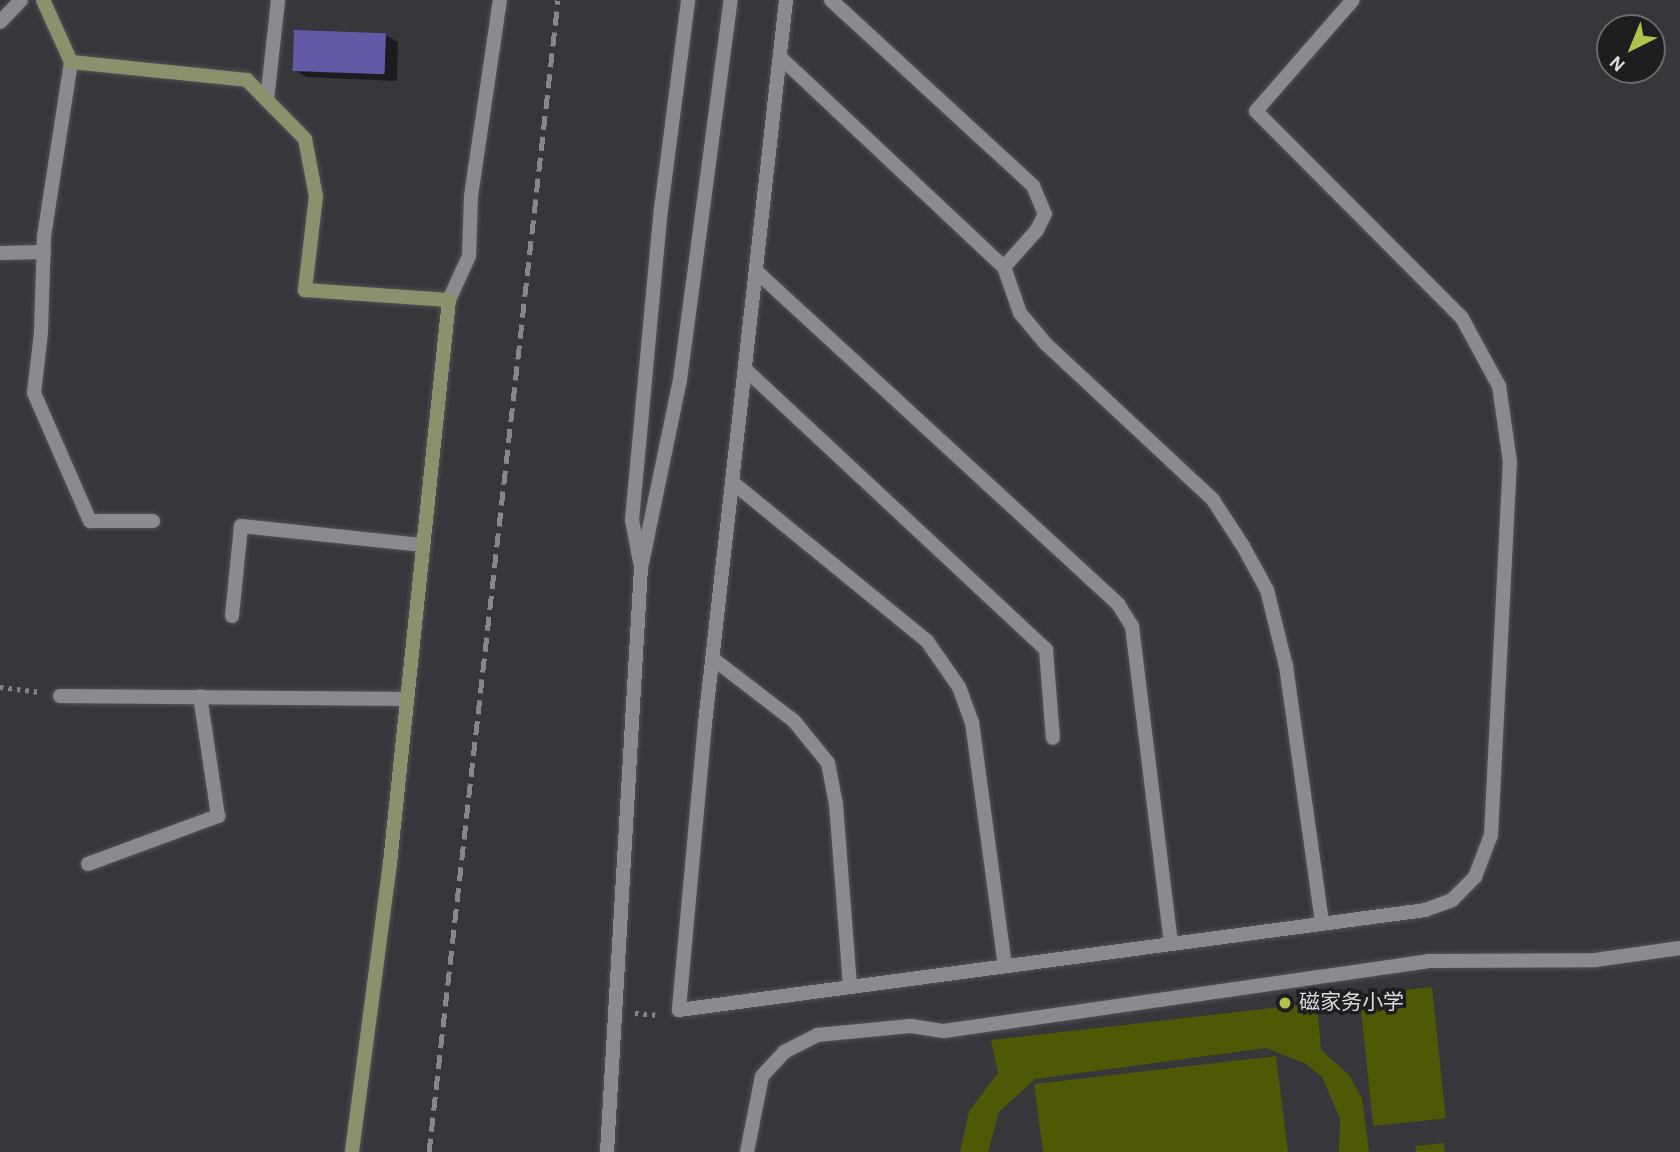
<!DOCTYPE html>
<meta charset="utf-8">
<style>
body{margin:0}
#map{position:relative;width:1680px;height:1152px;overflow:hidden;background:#36363b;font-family:"Alegreya Sans","Noto Sans SC",sans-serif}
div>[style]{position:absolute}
.green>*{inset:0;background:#4f5805;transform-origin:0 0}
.shadow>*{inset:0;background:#0007}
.building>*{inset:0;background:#625aa7;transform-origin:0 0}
.path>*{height:4.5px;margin-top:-2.25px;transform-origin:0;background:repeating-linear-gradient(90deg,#848488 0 3.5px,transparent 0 8.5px)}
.roads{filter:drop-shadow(0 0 2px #535357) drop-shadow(0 0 2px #535357)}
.lane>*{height:14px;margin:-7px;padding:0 7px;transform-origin:7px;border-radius:7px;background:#8a8a8f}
.street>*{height:14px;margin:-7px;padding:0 7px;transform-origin:7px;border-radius:7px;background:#8a8a8f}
.secondary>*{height:14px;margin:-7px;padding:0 7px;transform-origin:7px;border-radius:7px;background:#8c906d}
.rail>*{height:5px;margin-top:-2.5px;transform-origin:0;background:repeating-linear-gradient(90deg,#87878b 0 14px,transparent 0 21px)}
.dots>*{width:19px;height:19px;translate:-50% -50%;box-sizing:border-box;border:4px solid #1e1e20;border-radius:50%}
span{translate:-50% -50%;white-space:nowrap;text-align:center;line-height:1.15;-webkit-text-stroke:7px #1e1e20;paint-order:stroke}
.poi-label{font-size:21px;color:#dcdcdf}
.left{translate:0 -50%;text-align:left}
.north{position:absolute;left:1596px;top:14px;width:70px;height:70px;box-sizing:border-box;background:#1e1e20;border:2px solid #6a6a6c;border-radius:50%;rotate:223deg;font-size:19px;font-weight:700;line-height:28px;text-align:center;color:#dcdcdf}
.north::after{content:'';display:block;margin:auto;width:24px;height:32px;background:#b3c24b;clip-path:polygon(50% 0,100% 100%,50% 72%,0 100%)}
</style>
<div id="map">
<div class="green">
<div style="left:1432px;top:987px;width:132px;height:73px;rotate:84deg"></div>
<div style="clip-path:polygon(1317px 1003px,1321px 1050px,1349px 1075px,1362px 1098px,1369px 1152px,1339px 1152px,1340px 1119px,1322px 1077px,1306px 1064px,1266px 1048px,1035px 1079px,999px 1112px,988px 1152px,960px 1152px,969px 1111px,998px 1073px,991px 1040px)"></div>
<div style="clip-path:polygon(1276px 1056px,1288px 1152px,1043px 1152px,1034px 1084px)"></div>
<div style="clip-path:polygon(1444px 1143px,1445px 1152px,1416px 1152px,1415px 1146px)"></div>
</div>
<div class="shadow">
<div style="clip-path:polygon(386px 35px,398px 42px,397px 81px,307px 77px,294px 70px)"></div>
</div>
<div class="building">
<div style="left:294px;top:30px;width:92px;height:41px;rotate:2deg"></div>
</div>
<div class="path">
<div style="left:0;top:687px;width:39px;rotate:7deg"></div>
<div style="left:635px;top:1013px;width:23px;rotate:5deg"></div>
</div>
<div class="roads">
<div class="lane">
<div style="left:0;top:22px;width:30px;rotate:-46deg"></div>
<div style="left:71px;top:62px;width:176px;rotate:98.8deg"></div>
<div style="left:44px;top:236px;width:97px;rotate:91.8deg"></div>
<div style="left:41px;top:333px;width:60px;rotate:96.7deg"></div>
<div style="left:34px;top:393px;width:140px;rotate:66.4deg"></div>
<div style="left:90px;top:521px;width:63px"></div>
<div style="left:267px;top:100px;width:101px;rotate:-83.7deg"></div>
<div style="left:0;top:253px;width:44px;rotate:-1.3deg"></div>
<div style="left:232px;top:616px;width:90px;rotate:-84.3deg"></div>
<div style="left:241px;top:526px;width:183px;rotate:6deg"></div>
<div style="left:60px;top:696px;width:347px;rotate:0.5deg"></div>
<div style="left:88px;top:864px;width:139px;rotate:-20.3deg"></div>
<div style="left:218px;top:816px;width:121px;rotate:-98.5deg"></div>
<div style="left:747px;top:1152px;width:77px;rotate:-78.8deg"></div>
<div style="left:762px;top:1076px;width:33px;rotate:-47deg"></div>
<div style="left:784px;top:1052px;width:37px;rotate:-27deg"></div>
<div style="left:817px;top:1035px;width:94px;rotate:-5.5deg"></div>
<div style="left:911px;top:1026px;width:33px;rotate:9deg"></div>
<div style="left:944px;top:1031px;width:489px;rotate:-8.2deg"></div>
<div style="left:1428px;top:961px;width:167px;rotate:-0.3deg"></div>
</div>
<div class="street">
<div style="left:786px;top:0;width:728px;rotate:96.39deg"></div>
<div style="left:705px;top:723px;width:288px;rotate:95.2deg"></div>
<div style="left:679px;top:1010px;width:753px;rotate:-7.63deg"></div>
<div style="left:1425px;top:910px;width:29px;rotate:-20deg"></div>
<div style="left:1452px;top:900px;width:33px;rotate:-45deg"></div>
<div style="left:1475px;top:877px;width:45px;rotate:-69.1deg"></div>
<div style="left:1491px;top:835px;width:373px;rotate:-87.1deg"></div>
<div style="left:1510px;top:462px;width:77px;rotate:-98.2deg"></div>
<div style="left:1499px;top:386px;width:77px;rotate:-118.6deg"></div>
<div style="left:1462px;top:318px;width:292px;rotate:-134.9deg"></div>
<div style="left:1256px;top:111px;width:147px;rotate:-48.9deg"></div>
<div style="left:831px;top:0;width:275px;rotate:42.6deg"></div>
<div style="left:1033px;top:186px;width:30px;rotate:67deg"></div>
<div style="left:1045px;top:214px;width:18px;rotate:117deg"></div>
<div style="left:1037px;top:230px;width:50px;rotate:131.7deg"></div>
<div style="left:780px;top:57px;width:307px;rotate:43.2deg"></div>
<div style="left:1004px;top:267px;width:49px;rotate:70.8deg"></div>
<div style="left:1020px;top:313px;width:40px;rotate:50deg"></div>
<div style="left:1046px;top:344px;width:229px;rotate:43deg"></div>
<div style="left:1213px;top:500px;width:55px;rotate:56.9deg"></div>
<div style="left:1243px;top:546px;width:50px;rotate:61.4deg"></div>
<div style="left:1267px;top:590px;width:78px;rotate:76deg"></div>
<div style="left:1286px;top:666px;width:260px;rotate:82deg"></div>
<div style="left:756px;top:271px;width:492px;rotate:42.6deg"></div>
<div style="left:1118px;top:604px;width:26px;rotate:58deg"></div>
<div style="left:1132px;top:626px;width:318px;rotate:83deg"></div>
<div style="left:449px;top:300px;width:48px;rotate:-65.6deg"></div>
<div style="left:469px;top:256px;width:60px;rotate:-88.1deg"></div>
<div style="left:471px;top:196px;width:198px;rotate:-81.6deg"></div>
<div style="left:745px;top:369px;width:412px;rotate:43deg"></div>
<div style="left:1046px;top:650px;width:88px;rotate:85.5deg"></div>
<div style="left:732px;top:482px;width:252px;rotate:39.2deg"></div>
<div style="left:927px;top:641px;width:56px;rotate:55.2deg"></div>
<div style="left:959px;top:687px;width:37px;rotate:70deg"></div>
<div style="left:972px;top:722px;width:245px;rotate:82.3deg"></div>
<div style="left:640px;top:562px;width:43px;rotate:-100.8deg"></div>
<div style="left:632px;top:520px;width:312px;rotate:-84.7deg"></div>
<div style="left:661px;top:209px;width:211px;rotate:-82.6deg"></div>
<div style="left:712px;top:658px;width:103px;rotate:37.5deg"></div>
<div style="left:794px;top:721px;width:54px;rotate:51deg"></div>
<div style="left:828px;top:763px;width:42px;rotate:79deg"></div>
<div style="left:836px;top:804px;width:183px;rotate:85.6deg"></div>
<div style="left:1595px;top:960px;width:86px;rotate:-8deg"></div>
<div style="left:607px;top:1152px;width:585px;rotate:-86.67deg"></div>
<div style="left:641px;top:568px;width:192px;rotate:-78.3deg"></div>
<div style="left:680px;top:380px;width:383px;rotate:-82.4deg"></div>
</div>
<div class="secondary">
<div style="left:43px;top:0;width:68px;rotate:65.7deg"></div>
<div style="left:71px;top:62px;width:177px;rotate:5.8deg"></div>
<div style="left:247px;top:80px;width:83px;rotate:45.5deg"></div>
<div style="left:305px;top:139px;width:58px;rotate:79.1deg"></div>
<div style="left:316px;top:196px;width:95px;rotate:96.7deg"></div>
<div style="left:305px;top:290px;width:144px;rotate:4deg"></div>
<div style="left:449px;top:300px;width:566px;rotate:95.98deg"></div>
<div style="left:390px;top:863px;width:291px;rotate:97.5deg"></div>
</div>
</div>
<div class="rail">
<div style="left:429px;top:1152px;width:1159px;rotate:-83.61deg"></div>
</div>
<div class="dots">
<div style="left:1285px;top:1003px;background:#b3c24b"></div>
</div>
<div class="poi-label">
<span class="left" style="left:1299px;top:1003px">磁家务小学</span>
</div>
<div class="north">N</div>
</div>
